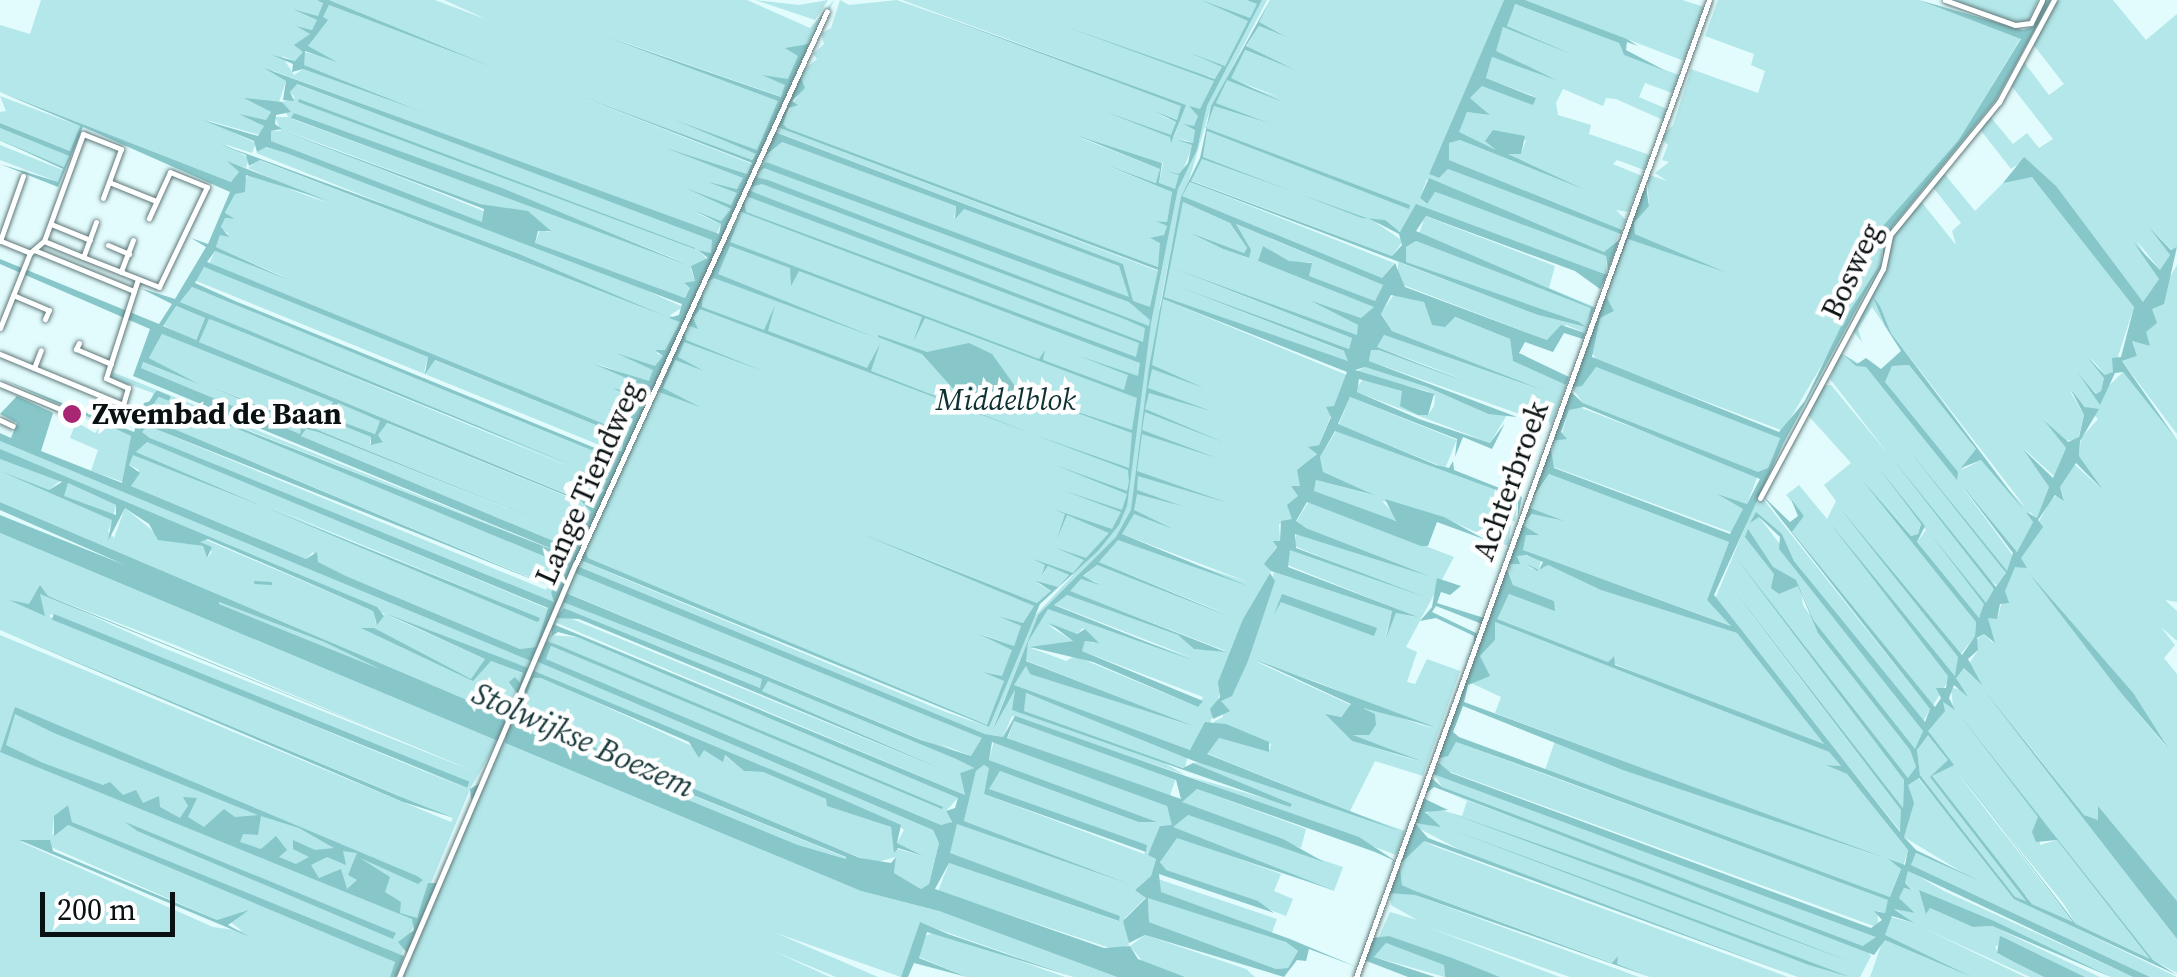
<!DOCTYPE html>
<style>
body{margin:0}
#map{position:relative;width:2177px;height:977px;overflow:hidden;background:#e2fcfd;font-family:"Source Serif 4",serif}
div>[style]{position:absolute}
.green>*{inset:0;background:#b3e7e9;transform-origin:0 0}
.water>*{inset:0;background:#87c7ca;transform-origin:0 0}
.stream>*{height:2.5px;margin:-1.25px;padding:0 1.25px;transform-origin:1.25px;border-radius:1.25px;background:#87c7ca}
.canal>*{height:5px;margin:-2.5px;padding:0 2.5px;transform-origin:2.5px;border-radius:2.5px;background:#87c7ca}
.roads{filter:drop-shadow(0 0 2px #607778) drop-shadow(0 0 2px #607778)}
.minor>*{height:5px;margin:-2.5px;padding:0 2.5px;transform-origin:2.5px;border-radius:2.5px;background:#fff}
.dots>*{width:28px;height:28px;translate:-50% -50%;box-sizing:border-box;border:5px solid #fff;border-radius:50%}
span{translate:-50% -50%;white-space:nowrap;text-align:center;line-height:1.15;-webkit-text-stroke:9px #fff;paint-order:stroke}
.street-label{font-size:30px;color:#091112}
.park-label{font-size:30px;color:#0f3032;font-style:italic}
.poi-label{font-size:30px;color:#091112;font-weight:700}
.left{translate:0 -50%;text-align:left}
.water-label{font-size:32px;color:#1a3a3c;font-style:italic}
.scale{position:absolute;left:40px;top:892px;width:135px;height:45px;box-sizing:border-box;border:5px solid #091112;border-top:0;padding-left:12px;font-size:30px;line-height:35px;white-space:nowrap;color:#091112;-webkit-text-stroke:8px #fff;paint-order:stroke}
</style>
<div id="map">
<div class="green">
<div style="clip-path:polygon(evenodd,41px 0,317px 0,323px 2px,318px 16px,298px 10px,317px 20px,313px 30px,298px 27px,310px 34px,296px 45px,304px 52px,327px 57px,308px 47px,329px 5px,488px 65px,329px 0,435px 0,488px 20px,444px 0,747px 0,810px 28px,834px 0,802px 71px,817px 59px,813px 54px,824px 44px,821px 34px,831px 28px,840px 0,849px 5px,897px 0,1182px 106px,1177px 120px,1157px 114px,1176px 122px,1172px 136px,1107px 113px,1174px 137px,1185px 105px,902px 0,1260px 0,1250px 19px,1219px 7px,1249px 20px,1225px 66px,1194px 55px,1222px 67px,1216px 79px,1206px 75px,1214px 81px,1200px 110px,1190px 107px,1199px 112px,1195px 127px,1184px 125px,1196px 130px,1193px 143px,1179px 138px,1193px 145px,1175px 190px,1159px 184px,1163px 163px,1078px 137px,1160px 169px,1157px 183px,1107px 166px,1172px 192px,1167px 222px,1157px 221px,1167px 226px,1164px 235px,1151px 239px,1161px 242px,1158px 267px,787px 128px,782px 124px,801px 90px,796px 84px,777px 127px,1158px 271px,1154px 308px,1178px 189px,1197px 150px,1207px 106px,1262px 0,1267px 0,1226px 79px,1281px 98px,1230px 78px,1244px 50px,1295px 69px,1246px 47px,1259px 26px,1286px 36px,1258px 22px,1270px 0,1504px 0,1429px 174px,1439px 178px,1448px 169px,1619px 233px,1613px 250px,1604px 252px,1427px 179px,1420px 198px,1426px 204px,1435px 192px,1444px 195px,1606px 256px,1607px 275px,1600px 276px,1418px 205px,1405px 233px,1320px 202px,1203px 157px,1207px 131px,1410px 205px,1205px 128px,1214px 106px,1270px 124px,1216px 103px,1224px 83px,1211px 106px,1187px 187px,1190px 182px,1394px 263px,1382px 278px,1181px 199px,1159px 310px,1163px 299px,1347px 375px,1319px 445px,1309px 447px,1317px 453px,1303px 468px,1300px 486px,1291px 486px,1298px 496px,1292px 520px,1279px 524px,1280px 541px,1265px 564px,1271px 571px,1243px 619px,1211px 721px,1190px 750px,1013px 686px,1026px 666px,1030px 673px,1195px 727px,1025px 660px,1028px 642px,1048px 608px,1193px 658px,1053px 604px,1067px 595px,1178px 635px,1194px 649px,1226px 651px,1069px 591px,1081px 579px,1099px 583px,1083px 577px,1097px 565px,1231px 616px,1099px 562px,1118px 539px,1248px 582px,1122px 534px,1038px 615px,993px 728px,1015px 690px,1013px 710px,1050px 721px,1024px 711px,1025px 693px,1188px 755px,1185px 768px,1161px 761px,1185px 775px,1012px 716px,1003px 737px,985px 734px,577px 566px,576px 573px,983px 738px,971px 756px,940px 744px,973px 761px,567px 593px,564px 601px,763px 679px,760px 688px,564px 608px,562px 615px,955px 775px,762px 691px,767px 680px,956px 759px,974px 768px,960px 773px,965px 795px,557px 623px,549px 635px,577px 637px,958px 798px,946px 811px,952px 823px,941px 825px,546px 659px,551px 646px,942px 809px,558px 645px,547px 641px,538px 662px,933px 830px,939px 843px,929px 884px,921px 889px,894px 873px,896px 857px,874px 863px,630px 767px,673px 786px,677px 795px,516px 727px,517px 721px,619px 762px,518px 720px,533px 677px,539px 678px,535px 671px,508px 725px,528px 670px,387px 615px,485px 659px,471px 680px,491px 661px,524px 674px,521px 683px,511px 680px,516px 692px,505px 716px,0 502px,0 459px,61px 480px,49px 490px,63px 497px,68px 483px,116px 505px,113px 517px,75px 501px,113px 520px,108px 531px,114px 538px,125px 508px,164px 540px,203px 546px,207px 558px,212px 552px,199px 542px,204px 539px,373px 611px,376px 624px,385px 614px,17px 459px,0 449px,0 441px,533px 661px,619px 453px,194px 280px,203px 267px,225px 273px,428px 357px,424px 372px,434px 360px,601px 427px,623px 438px,622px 451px,705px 274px,705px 260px,691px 269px,695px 281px,684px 284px,690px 288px,685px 298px,608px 273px,683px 307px,670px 315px,680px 322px,665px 350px,656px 353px,663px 356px,655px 367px,625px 356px,654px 370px,649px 382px,595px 363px,647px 387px,644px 397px,617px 391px,641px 404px,632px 416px,609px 410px,633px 421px,625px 433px,209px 264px,215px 251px,289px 279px,216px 247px,220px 235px,229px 234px,221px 229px,224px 218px,235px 219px,225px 214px,235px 194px,246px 188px,241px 184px,249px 174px,327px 203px,248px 168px,259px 160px,665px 316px,256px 153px,265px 147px,286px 153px,562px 257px,535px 243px,540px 230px,550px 232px,524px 212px,480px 204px,287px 131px,486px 212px,497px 207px,525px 217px,513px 215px,525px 228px,531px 218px,528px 241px,271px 141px,271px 131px,281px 131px,275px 117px,288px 117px,282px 102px,295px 98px,290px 92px,296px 84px,702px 235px,713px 240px,711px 253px,698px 250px,708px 260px,756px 165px,782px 97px,609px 37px,779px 101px,757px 150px,680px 122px,756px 154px,751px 160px,574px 94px,752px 164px,747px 174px,672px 150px,743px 178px,738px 189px,714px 184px,738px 193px,731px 205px,689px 190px,731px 209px,721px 221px,694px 212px,721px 224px,716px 235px,271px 70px,286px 81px,279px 102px,248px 100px,271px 112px,266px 120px,246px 116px,264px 126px,260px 135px,206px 120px,256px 143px,252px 153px,224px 144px,249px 158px,246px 168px,229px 162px,239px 172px,231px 182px,0 92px,0 25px,30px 34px,41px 0,304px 54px,304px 65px,421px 111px,303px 69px,294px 75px,282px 56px,295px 61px,304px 54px,41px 0,294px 113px,504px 190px,688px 264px,292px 119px,294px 113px,41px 0,776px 132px,1123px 264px,1132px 301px,1119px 266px,964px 209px,954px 218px,956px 206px,782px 142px,765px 157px,776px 132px,41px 0,907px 551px,1037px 603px,1052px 592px,1037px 583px,1058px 587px,1069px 575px,1048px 566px,1043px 575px,1046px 565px,1073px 575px,1029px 622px,997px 705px,1004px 681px,984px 672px,1002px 676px,1013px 650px,981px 634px,1014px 646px,1021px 626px,999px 616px,1023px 623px,1034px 606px,907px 551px,41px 0,587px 552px,588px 558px,947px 710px,987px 725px,995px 710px,989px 727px,943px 711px,584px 562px,587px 552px,41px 0,1049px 626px,1077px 634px,1083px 628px,1095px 643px,1085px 641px,1082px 651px,1203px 697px,1198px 707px,1075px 656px,1066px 661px,1031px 648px,1073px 641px,1049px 626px,41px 0,543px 678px,897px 824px,904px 830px,897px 843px,922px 856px,894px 848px,891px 827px,828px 806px,826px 799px,763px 772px,744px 771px,724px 755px,704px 749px,700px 756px,699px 743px,694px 747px,543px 678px)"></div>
<div style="clip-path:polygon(755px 0,799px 5px,828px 0,815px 20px)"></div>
<div style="clip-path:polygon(1525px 0,1682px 0,1704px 7px,1684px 61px)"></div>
<div style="clip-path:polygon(1718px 0,1919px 0,2021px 38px,1958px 141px,1883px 227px,1882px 262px,1783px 431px,1596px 360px,1590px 348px,1600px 318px,1614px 311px,1606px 296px,1628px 239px,1698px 261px,1635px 234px,1634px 224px,1649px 205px,1647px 174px,1667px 181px,1655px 173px,1669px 162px,1662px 160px,1668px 145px,1661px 138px,1673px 125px,1691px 69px,1758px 93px,1765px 71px,1751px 65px,1754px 54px,1705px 36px)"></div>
<div style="clip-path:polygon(1950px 0,2038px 0,2029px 20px,2019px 24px)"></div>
<div style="clip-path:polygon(2056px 0,2113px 0,2146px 40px,2177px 14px,2177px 247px,2172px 250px,2148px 226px,2170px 255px,2160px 270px,2137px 241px,2159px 279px,2143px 302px,2023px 161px,2011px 169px,1979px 128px,1989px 115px,2013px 144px,2027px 133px,2039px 148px,2053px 139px,2010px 84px,2024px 62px,2049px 95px,2064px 84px,2032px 43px)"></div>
<div style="clip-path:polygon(1514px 4px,1619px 43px,1624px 55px,1679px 75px,1672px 93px,1645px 83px,1639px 97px,1667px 109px,1663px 120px,1616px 99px,1606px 98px,1603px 106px,1563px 89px,1556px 103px,1558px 115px,1591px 125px,1589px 134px,1650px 155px,1644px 170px,1617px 160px,1613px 164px,1642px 176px,1628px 212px,1616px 210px,1626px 220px,1620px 231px,1449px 160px,1449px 143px,1460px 140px,1588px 191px,1508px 154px,1521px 154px,1526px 140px,1496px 150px,1458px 132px,1467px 112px,1490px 115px,1470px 98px,1482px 86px,1536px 97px,1486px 78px,1492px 57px,1560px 81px,1495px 51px,1503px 27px,1546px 43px,1507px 26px)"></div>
<div style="clip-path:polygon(0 96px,80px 126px,71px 151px,0 123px,0 112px,6px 111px)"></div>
<div style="left:0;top:128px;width:74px;height:12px;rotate:22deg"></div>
<div style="clip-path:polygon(0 145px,63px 170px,58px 182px,0 160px)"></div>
<div style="clip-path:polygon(1202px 159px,1372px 220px,1403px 241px,1392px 256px,1190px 180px)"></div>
<div style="clip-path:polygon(evenodd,1943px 172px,1975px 211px,2003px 183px,2028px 174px,2038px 183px,2134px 307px,2113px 372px,2106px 376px,2090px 357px,2104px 378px,2101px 391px,2097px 394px,2079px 375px,2096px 398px,2123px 372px,2177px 440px,2177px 602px,2165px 600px,2177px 611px,2177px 641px,2161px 627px,2175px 645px,2164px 658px,2177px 674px,2177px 901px,2098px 806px,2098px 820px,2084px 815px,2012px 724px,2177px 939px,2177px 973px,2153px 960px,1966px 724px,2039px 817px,2040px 845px,2057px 840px,2150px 959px,2076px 924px,2063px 903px,1955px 770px,2073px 922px,2032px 904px,2026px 895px,2024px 903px,2177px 977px,2150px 977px,1911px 865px,1916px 853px,1965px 874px,1904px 837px,1908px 784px,1918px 778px,2003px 881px,1920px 775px,1917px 751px,1943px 702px,1953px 707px,1951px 688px,1960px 689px,1956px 677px,1851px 550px,1950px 678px,1932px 707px,1792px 532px,1804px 516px,1786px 495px,1799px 485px,1827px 519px,1836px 501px,1824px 485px,1851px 463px,1806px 413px,1822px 386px,1831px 385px,1889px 455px,1830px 379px,1840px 353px,1866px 367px,1958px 480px,1885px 382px,1892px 366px,1909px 365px,1976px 449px,1962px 470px,1981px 460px,2026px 508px,1891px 333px,1880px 306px,1874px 300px,1885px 326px,1872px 307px,1858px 329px,1862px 342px,1852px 330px,1891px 237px,1920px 200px,1956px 245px,1952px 231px,1961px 223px,1932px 186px,1943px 172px,2070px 391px,2098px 419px,2081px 438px,2079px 456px,2104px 491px,2074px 464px,2060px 487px,2064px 499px,2058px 494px,2050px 501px,2007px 580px,1998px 617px,1988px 618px,1993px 643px,1984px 634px,1976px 640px,1978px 650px,1968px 665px,1980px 683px,1965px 668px,1956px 675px,1958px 657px,1888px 568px,1960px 655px,1975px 636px,1976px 622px,1874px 488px,1911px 536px,1918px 534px,1921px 523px,1887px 480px,1926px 530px,1917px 542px,1978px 619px,1995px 591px,1991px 581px,1998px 586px,2007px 576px,2001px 566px,2007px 572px,2014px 557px,1960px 484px,2017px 552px,2033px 522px,2029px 511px,2037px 519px,2049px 487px,2024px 449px,2054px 476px,2066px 448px,2043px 418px,2066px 441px,2078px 439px,2084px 415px,2070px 391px,1943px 172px,2030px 574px,2136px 697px,2167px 748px,2121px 693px,2030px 574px)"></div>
<div style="clip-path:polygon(1183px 202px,1230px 223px,1247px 248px,1244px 253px,1188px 232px,1223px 249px,1248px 258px,1250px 250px,1235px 224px,1383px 285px,1375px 301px,1308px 276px,1311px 262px,1289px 262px,1263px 246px,1258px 261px,1375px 307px,1361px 318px,1309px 300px,1358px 325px,1359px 336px,1182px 272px,1352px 338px,1349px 349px,1174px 285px,1348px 353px,1348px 361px,1163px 297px)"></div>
<div style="clip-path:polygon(1425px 216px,1555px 266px,1549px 288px,1595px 307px,1586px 333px,1566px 325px,1547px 340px,1398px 283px,1398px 262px,1538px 315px,1585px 327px,1406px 262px,1406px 247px,1416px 241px,1581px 304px,1418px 237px)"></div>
<div style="clip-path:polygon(2177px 265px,2177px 434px,2122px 361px,2137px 356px,2132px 341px,2150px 346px,2144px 336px,2151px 309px)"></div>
<div style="clip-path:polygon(192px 287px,613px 459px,607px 475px,581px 471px,604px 490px,593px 502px,584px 501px,199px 342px,209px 318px,578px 470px,180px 302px)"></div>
<div style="clip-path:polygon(1395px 293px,1424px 302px,1432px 325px,1454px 317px,1510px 339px,1513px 361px,1566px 385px,1551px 425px,1369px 361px,1371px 350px,1379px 350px,1463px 379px,1377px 347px,1384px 335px,1544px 391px,1392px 331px,1381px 313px)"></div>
<div style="clip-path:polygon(175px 306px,205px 318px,195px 341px,163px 325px)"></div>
<div style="clip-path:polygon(162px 334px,333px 402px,328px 420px,371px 437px,370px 444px,383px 441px,378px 435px,386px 423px,583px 503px,591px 512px,586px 520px,577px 518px,581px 535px,570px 533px,575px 550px,301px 436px,306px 429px,318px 432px,566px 532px,209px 385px,301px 426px,300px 434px,141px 368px,142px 362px,201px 385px,149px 358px)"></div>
<div style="clip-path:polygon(1365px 367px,1427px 387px,1488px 414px,1507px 415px,1490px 443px,1354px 391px,1364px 378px,1402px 391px,1418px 415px,1428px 415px,1434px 406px,1435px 396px,1427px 391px,1355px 372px)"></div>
<div style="clip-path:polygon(1596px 367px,1773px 432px,1780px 437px,1768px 468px,1759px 473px,1583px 403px,1572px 388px)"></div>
<div style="clip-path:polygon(evenodd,110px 371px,569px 556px,161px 396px,565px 565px,551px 592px,555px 600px,547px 603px,271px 493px,548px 609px,536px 647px,520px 649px,346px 576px,317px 562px,313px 552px,306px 559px,131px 486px,139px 470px,128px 464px,133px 454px,260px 506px,136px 452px,147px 442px,269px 489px,150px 438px,142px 432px,148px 426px,546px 590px,548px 585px,148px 418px,153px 393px,111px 378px,110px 371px,268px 506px,539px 618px,540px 619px,537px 622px,268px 506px)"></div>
<div style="left:1350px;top:397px;width:115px;height:30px;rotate:22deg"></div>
<div style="clip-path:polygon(338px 403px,380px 421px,375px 434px,332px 418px,340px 413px)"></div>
<div style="clip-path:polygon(1579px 407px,1758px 475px,1747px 504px,1719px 495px,1743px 509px,1733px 533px,1551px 466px,1553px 441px,1562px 434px,1569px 410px)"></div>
<div style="clip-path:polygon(79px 414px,131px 436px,123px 482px,91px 471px,98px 450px,70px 438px,76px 422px,95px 433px,100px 427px)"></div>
<div style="clip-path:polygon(1336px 431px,1518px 498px,1515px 522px,1505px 516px,1511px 526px,1508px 546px,1437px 515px,1382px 501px,1397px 517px,1393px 522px,1314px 491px,1316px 480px,1372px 495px,1323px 473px,1320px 457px)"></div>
<div style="clip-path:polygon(1549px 474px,1729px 542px,1707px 600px,1732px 626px,1523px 550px,1526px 535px,1538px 535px,1523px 525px,1533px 514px,1562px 521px,1528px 507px)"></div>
<div style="clip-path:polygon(1759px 494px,1930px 709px,1923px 722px,1794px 561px,1782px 534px,1756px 513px,1923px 731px,1915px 750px,1814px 621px,1801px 590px,1803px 605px,1847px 670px,1910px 750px,1916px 767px,1908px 778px,1774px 606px,1904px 780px,1903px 808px,1727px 583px,1901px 810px,1901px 832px,1715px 599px)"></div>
<div style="clip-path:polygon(evenodd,1309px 501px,1454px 557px,1406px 647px,1417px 652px,1407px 682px,1415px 684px,1427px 659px,1460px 671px,1423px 776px,1375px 761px,1350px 811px,1206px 753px,1219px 738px,1269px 752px,1271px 744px,1213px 722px,1223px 717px,1221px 701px,1248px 661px,1274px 572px,1392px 611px,1385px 638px,1396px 613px,1417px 617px,1285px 564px,1290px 550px,1296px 550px,1375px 579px,1294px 546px,1297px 532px,1432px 577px,1306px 528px,1296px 522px,1309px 501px,1255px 661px,1317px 682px,1434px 729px,1365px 706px,1376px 726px,1353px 735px,1418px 761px,1352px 741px,1326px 715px,1340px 717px,1351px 705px,1255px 661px)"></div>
<div style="clip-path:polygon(evenodd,0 533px,498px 741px,471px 787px,401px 955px,72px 822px,68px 805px,54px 817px,52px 835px,68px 825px,363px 948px,395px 962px,390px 977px,0 977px,0 635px,451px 822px,453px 818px,0 630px,0 533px,48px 596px,170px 643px,476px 772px,161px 647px,48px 596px,0 533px,50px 614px,235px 689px,467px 789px,50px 617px,50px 614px,0 533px,130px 825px,395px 933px,394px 938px,137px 831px,130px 825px,0 533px,19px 841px,51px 847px,217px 920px,248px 911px,229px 921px,242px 931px,213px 927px,19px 841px)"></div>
<div style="clip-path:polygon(1520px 554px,1541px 560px,1539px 570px,1526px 566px,1537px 571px,1548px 565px,1602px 590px,1737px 633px,1824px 744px,1701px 700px,1615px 664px,1612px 657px,1608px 662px,1496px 619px,1509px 594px,1554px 610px,1554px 601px,1513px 585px,1507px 564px)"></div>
<div style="clip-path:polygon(219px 602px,324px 642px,380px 669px,219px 604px)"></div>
<div style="clip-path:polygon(1495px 622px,1829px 752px,1841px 766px,1827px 765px,1847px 774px,1908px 850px,1903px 867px,1888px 860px,1901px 868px,1890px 897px,1545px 770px,1555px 741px,1885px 859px,1495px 713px,1501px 697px,1471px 683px,1484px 670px,1480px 656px,1495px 640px)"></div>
<div style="left:1014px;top:721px;width:172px;height:18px;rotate:20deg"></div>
<div style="clip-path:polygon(505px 731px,505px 743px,861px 891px,939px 911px,1117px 977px,1074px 977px,920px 923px,901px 977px,776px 933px,878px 977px,836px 977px,773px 951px,830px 977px,396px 977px)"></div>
<div style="clip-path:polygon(994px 741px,1167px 806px,1173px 824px,1188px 815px,1343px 867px,1334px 891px,1162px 825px,1148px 855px,1156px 858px,1151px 876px,1135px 890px,1146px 897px,1125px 918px,1129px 945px,1116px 950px,938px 891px,949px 863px,1118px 921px,1120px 916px,949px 853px,956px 823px,1132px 885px,964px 821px,976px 771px,984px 765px,990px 768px,984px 794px,1144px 854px,1147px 848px,988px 789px,1000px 771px,1137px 822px,1156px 822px,989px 760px)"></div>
<div style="clip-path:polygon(1456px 742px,1889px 900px,1885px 913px,1877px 911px,1879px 928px,1434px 766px)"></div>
<div style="clip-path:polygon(1208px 761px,1405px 831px,1396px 855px,1188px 776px,1291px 806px,1193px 763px)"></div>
<div style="clip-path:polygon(1432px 771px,1730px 878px,1876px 936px,1873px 945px,1863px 946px,1442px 787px)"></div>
<div style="clip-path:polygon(1197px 789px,1306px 829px,1301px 848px,1181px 802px)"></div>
<div style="clip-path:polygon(682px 791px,847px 858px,846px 859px,798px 845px,681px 797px)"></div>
<div style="clip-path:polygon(1450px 794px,1865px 948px,1871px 956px,1860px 977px,1798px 977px,1462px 851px,1414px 826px,1424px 822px,1430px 807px,1462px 816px,1467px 801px)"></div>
<div style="clip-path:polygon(1177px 837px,1281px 874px,1274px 891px,1293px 899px,1286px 916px,1165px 870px,1160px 861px)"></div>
<div style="clip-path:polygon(1424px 841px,1434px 846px,1788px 977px,1650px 977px,1616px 964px,1618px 957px,1613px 963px,1413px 890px,1402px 885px,1400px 867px,1414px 844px)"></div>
<div style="clip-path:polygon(1908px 870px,1944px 891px,2133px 977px,2111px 977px,1916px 892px,1926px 897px,1926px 913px,1930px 908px,1973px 927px,1992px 926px,2100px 977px,2085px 977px,2007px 939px,1995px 947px,1998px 954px,2044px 977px,2030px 977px,1923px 928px,2025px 977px,1870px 977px,1891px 917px,1913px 923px,1894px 908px,1915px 913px,1899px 898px,1904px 888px,1913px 890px,1905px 883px)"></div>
<div style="clip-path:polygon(1158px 879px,1277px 919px,1272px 933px,1160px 892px)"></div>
<div style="clip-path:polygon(1404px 892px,1415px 895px,1639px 977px,1570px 977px,1427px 927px,1560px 977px,1500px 977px,1389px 936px,1377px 941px,1390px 912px,1417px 920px,1391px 905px,1389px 893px)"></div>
<div style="clip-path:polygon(1148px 897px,1286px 942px,1298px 951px,1288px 968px,1276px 969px,1149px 922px)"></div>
<div style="clip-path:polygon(932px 933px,972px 944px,1065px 977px,967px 977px,919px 957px,923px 937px)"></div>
<div style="clip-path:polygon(1145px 935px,1246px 969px,1255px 977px,1185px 977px,1143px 962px,1130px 946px)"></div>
<div style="clip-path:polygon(1386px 943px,1444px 965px,1445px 977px,1374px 957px)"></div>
</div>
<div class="water">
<div style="clip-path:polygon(317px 0,329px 0,493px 67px,329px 5px,323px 17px,328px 20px,308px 46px,337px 62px,305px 51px,304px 65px,423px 112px,303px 69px,292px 72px,293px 64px,272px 55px,295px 61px,303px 52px,294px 45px,310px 34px,296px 26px,312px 30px,317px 20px,293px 9px,318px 16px,323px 3px)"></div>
<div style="clip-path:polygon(898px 0,1186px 105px,1171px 143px,1170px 137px,1106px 112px,1171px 135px,1176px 122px,1156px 112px,1177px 120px,1181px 106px)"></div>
<div style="clip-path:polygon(1201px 0,1250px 18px,1257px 4px,1247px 0,1262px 0,1207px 106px,1197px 150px,1178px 189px,1151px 323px,1127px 506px,1119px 525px,1098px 551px,1040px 604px,989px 727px,580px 560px,586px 551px,588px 558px,987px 725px,1004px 681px,983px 672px,1002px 676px,1012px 650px,979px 634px,1014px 646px,1021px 626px,998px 616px,1023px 623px,1034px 606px,862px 534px,1037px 603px,1051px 591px,1036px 581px,1058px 587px,1069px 575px,1048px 566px,1042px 575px,1045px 565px,1033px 559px,1073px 573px,1084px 560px,1056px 548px,1086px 558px,1109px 533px,1067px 515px,1057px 539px,1065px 514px,1053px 509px,1112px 529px,1121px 512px,1065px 491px,1122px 510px,1127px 494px,1055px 465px,1127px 491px,1129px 482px,1128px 470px,1035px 435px,1129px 468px,1132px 433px,1053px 404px,1132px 430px,1137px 398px,925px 318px,913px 342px,922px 317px,799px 271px,791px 286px,790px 268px,730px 246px,718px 274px,874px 337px,714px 278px,705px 283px,740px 216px,730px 242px,1039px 359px,1045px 350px,1043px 360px,1124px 390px,1128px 375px,1079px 356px,1138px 376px,1140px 363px,739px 211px,744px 200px,746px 212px,1136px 357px,1139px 343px,746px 196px,748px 190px,1143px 342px,1145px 328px,1122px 318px,762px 184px,750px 187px,755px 177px,768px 180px,1149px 326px,1150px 320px,1129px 302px,764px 168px,757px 173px,766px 162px,1129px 297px,1119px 266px,964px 209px,955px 219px,956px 206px,782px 142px,764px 157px,775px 132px,1123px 264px,1133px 301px,1150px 307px,1158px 270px,777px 127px,800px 76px,805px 88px,792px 101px,798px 105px,789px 108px,783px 124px,787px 128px,1158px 267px,1160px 243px,1150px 238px,1164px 235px,1167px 226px,1156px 221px,1167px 222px,1172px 192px,1106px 165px,1156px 183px,1160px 169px,1078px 136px,1162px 163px,1159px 183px,1175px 189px,1179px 175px,1167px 171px,1179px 174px,1188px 163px,1192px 145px,1178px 140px,1193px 143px,1195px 130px,1183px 124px,1194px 126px,1198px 116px,1189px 106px,1200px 109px,1214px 81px,1067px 27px,1215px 79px,1222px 67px,1190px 53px,1225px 66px,1248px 21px)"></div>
<div style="clip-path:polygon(evenodd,1270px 0,1259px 22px,1287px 37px,1259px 26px,1246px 46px,1296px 70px,1245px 50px,1231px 78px,1283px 102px,1227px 80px,1216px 103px,1271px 124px,1214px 106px,1206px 128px,1410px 205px,1409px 209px,1207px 131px,1203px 157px,1362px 218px,1385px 220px,1400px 232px,1416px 204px,1607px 275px,1600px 289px,1575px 271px,1426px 216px,1416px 231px,1594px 308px,1588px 321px,1591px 308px,1416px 241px,1406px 247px,1406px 262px,1579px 322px,1586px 327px,1538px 315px,1190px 182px,1182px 196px,1382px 278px,1395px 263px,1405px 287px,1547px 340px,1561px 325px,1585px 333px,1583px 339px,1564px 333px,1553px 352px,1525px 342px,1519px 353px,1569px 377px,1566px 385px,1513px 361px,1510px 339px,1455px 317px,1445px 327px,1432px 325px,1424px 302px,1391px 295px,1381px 314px,1392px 331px,1545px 391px,1384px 335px,1377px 347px,1463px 381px,1379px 350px,1371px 350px,1369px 361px,1517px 417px,1488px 414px,1427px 387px,1365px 367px,1355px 370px,1434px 394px,1428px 415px,1418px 415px,1400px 406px,1402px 391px,1359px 379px,1357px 392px,1419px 419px,1490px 443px,1505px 423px,1492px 449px,1463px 437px,1455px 457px,1457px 439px,1350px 397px,1338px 424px,1436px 465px,1449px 468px,1453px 461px,1454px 470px,1522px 497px,1518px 517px,1518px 498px,1335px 431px,1320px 457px,1323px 472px,1374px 495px,1316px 480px,1314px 491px,1396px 521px,1385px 499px,1444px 517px,1486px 540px,1437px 522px,1428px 546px,1421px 546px,1307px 502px,1296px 521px,1306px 528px,1432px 577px,1295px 534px,1296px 548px,1425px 597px,1290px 550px,1288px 567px,1418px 617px,1396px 613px,1386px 638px,1392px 611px,1271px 571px,1264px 564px,1277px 547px,1273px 541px,1280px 541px,1281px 521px,1292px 519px,1287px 505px,1298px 496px,1291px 486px,1300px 486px,1297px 470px,1317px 454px,1308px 447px,1319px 445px,1331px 417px,1326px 407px,1334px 406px,1347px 372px,1163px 299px,1152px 365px,1204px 388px,1152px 369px,1148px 388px,1211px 411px,1149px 393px,1145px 409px,1223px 442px,1145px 412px,1142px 430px,1217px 458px,1142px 434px,1137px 471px,1228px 503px,1138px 476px,1137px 490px,1182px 506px,1137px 494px,1134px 510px,1173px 529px,1134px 514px,1122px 534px,1248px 586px,1118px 540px,1099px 562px,1231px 617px,1097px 565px,1083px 576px,1100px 585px,1081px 579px,1070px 591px,1226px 652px,1194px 649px,1178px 635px,1067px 595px,1054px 605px,1192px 660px,1048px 609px,1028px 642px,1026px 661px,1196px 727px,1030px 674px,1026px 666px,1014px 685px,1190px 750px,1205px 722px,1226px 724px,1269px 742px,1269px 752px,1219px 738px,1207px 754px,1400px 831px,1194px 761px,1026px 693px,1024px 711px,1183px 768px,1193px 763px,1292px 804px,1290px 807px,1012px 710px,1015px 690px,993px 729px,1038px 615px,1116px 537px,1131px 510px,1149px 368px,1181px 197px,1200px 158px,1211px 106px,1270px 0,1202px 159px,1372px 220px,1399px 234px,1402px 245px,1392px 256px,1191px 181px,1202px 159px,1270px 0,1183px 202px,1230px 223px,1247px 248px,1244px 253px,1188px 232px,1223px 249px,1249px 258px,1251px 250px,1236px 224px,1383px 285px,1375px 301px,1309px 276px,1312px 263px,1289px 261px,1263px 246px,1258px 261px,1374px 307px,1361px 318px,1309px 300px,1358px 325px,1357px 335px,1175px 269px,1352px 338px,1349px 349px,1174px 285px,1344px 351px,1348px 361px,1164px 297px,1183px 202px)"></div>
<div style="clip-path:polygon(1504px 0,1525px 0,1627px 39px,1638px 46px,1627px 42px,1626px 50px,1666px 71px,1624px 55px,1619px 43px,1515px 4px,1507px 26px,1571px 54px,1503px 27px,1496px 51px,1559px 81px,1492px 57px,1486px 78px,1536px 98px,1533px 105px,1482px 86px,1470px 98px,1490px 115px,1467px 112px,1459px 132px,1496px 150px,1485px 141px,1493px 130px,1525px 136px,1521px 154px,1508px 154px,1588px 191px,1460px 140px,1449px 143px,1449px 160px,1622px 230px,1621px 234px,1448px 169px,1439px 178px,1429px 174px)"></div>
<div style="clip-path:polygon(1919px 0,2023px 30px,2032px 27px,2043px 0,2051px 0,1996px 100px,1892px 227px,1883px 257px,1883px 226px,1958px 141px,2021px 39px)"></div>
<div style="clip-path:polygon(evenodd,607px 37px,781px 97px,785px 85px,762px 75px,788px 79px,798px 56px,785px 48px,809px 44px,531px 661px,0 441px,0 433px,11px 438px,17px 423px,0 414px,17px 396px,53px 413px,41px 451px,122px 483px,131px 436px,0 378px,134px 432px,144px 403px,151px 401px,148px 418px,549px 586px,148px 426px,142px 432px,150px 438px,554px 602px,551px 592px,565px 565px,161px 397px,569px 556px,133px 376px,150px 329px,0 264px,0 259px,159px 324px,172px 304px,140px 288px,175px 299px,206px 247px,191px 238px,208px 244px,230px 192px,83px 127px,58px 187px,0 164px,58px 182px,63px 169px,0 140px,64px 167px,69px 156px,0 128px,0 123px,70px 151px,80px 126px,0 92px,231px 182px,239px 172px,227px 161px,326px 200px,246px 175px,245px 192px,235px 194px,225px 213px,235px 219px,225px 218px,221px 227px,229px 237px,220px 235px,216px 247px,289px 280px,215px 251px,207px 262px,626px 433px,632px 421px,607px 409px,632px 416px,641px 404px,613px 388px,643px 397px,647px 387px,594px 364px,649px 381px,653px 370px,616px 353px,655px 366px,663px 356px,655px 350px,665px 350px,680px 322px,669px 318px,679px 315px,682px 304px,286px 153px,266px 147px,257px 152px,254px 141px,203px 120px,258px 136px,264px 126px,239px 114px,266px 120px,271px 112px,244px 98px,282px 102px,291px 112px,276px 115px,275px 124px,282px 129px,271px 131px,271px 141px,482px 222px,484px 209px,286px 132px,480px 204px,528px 211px,551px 231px,538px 231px,535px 243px,685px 298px,690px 288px,684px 283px,695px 281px,691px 266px,708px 258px,698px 250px,711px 253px,712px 240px,297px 84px,290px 92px,294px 101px,283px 100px,286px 81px,264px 68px,719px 234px,721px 224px,695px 211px,721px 221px,731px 209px,685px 188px,731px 205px,737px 193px,708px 182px,737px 189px,743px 178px,666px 148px,747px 174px,752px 163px,572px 93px,752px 160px,756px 154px,675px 120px,757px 150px,778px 101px,607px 37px,204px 267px,428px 357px,425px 374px,435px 360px,601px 427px,623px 438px,622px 451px,600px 450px,235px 301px,195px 283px,204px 267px,607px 37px,192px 287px,613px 459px,607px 475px,581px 471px,604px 490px,593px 502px,583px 501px,199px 342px,209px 319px,215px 321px,579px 468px,180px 302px,192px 287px,607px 37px,176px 306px,205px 318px,196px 340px,163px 326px,176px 306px,607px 37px,162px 334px,333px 402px,326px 419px,371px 437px,371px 445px,383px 442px,378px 435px,387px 423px,582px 502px,591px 512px,586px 520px,577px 518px,581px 535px,569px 534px,577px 541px,575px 550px,301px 436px,306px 429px,318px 432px,567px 532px,208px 385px,301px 426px,300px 434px,141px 368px,143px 362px,201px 385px,149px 358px,162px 334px,607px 37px,338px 403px,380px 421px,375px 434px,332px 418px,338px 403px,607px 37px,147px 442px,548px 608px,536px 647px,520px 649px,346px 576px,318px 562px,317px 552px,306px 559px,131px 486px,140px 473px,129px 465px,133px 455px,262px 506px,136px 452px,147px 442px)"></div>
<div style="clip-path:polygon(299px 99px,695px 248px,695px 249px,298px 102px)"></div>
<div style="clip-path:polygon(294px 113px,502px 188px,688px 265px,291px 118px)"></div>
<div style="clip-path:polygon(220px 144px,519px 254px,665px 316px,260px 160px,249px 166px,246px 155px)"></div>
<div style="clip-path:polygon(2024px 157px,2056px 186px,2143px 302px,2159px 279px,2134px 243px,2160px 270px,2170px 255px,2148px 226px,2171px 250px,2177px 247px,2164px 304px,2152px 309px,2157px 323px,2146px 332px,2150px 346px,2132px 341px,2137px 356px,2122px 361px,2177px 440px,2123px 372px,2115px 373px,2100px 405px,2078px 373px,2096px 394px,2101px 391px,2104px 378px,2088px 358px,2105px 375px,2113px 372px,2112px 358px,2121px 357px,2134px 307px,2032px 177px,2003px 183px)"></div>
<div style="clip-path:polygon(1429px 178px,1604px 252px,1619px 240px,1608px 270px,1606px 256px,1444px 195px,1435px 192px,1427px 204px,1420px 198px)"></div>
<div style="clip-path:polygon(evenodd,1645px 180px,1649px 206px,1634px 223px,1635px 234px,1725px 272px,1628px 239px,1606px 296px,1614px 311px,1600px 318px,1592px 357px,1779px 432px,1805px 401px,1845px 318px,1882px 262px,1783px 444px,1714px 595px,1900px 832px,1901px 810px,1727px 582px,1903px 808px,1904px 780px,1737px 559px,1908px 778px,1916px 767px,1910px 750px,1818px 633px,1798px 586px,1779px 594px,1771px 588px,1774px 574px,1745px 537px,1748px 529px,1773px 567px,1796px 580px,1814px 621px,1915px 749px,1923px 731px,1779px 549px,1780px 537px,1759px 517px,1750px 523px,1756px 512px,1782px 534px,1794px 561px,1925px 722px,1930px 709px,1763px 496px,1790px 522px,1798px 516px,1791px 499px,1804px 516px,1792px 532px,1935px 707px,1941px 698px,1936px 688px,1946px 688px,1948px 676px,1830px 523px,1955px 676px,1958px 657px,1839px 507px,1962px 655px,1975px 636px,1976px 622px,1862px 480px,1911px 536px,1918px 534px,1921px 524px,1879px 468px,1925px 526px,1917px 542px,1979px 618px,1984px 604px,1932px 536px,1986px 603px,1994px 589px,1892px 458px,1996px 587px,2006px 573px,1907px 448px,2007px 571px,2013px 553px,1960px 483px,2017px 552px,2033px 522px,2026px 512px,2037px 518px,2049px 487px,2023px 449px,2053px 478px,2066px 448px,2043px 419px,2068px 442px,2079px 437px,2084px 415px,2071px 390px,2085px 407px,2099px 409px,2080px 441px,2079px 456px,2104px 491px,2076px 463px,2060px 487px,2064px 501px,2055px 495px,2038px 520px,2043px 527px,2021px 558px,2027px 568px,2015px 567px,2005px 591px,2009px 603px,2000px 604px,1997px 619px,1988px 618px,1995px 643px,1984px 634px,1977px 638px,1978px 650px,1968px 659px,1982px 685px,1964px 668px,1956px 678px,1968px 697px,1954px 685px,1949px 698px,1955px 710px,1943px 702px,1945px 711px,1928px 731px,1954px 765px,1932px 776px,2032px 904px,2073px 922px,1956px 768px,2076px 924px,2150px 959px,2057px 840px,2036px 842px,2032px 832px,2038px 817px,1958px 713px,2153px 960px,2177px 975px,2014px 899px,1919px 778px,1908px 785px,1914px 803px,1904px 837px,1916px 850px,1980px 881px,1916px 853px,1911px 865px,2150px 977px,2133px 977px,1908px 871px,1905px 883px,1912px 890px,1904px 888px,1899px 898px,1915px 913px,1894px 909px,1914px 923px,1892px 916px,1885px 935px,1972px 977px,1885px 940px,1874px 955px,1434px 787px,1424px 795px,1429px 776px,1442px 787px,1863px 946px,1876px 937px,1433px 774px,1439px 763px,1451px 773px,1871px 928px,1882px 920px,1874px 911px,1885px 913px,1888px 900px,1543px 773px,1456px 742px,1448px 756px,1437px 759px,1507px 568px,1513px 585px,1554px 601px,1555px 611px,1509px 594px,1497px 619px,1608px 662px,1614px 656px,1615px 665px,1824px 744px,1737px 633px,1601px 590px,1548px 565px,1537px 571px,1526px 564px,1539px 570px,1543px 562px,1526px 555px,1517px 556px,1520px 564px,1507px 564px,1528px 507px,1564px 521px,1532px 514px,1523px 525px,1539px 535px,1526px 535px,1523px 550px,1731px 626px,1707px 600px,1729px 542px,1549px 474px,1528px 505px,1550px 443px,1554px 468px,1730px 534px,1743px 509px,1717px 494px,1747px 504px,1760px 479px,1584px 407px,1569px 410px,1561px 432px,1567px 439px,1550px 441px,1569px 390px,1583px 403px,1758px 472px,1768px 468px,1780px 438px,1596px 367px,1582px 386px,1570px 388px,1645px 180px,1495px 622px,1829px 752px,1841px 766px,1826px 765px,1847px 774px,1908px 850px,1905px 865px,1888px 859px,1901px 869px,1890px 897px,1459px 737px,1453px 732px,1463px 706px,1623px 770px,1885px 858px,1464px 702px,1468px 685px,1490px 676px,1480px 656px,1495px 640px,1495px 622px,1645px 180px,1928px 735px,1948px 760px,1930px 777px,2026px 901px,2015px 897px,1920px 775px,1917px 750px,1928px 735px)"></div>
<div style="clip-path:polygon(703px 289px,702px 307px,764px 330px,775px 305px,768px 331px,867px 368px,880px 344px,871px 371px,1030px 433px,700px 309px,693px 318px,698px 329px,687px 325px)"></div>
<div style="clip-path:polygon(1873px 297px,1880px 306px,1891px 333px,2024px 510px,1981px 460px,1961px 468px,1976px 449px,1909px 365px,1892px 366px,1885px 382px,1958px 472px,1957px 480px,1866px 367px,1856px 366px,1843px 354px,1857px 364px,1866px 358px,1881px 369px,1901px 351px,1885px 326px)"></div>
<div style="clip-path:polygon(684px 329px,686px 340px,763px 371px,684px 342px,678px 357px,704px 371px,675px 360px,663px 388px,700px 407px,659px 392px)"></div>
<div style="clip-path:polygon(878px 337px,878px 335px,927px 352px,969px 343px,992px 354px,1017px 389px,999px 399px,957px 393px,922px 354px)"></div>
<div style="clip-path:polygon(evenodd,0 449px,377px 607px,384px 616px,377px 625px,373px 611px,208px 539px,200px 542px,212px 547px,207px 558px,203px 546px,158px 540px,149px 524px,125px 508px,108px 541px,112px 520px,0 471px,49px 490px,62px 482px,0 459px,0 449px,68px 483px,116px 505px,116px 515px,64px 496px,68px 483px)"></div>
<div style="clip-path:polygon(evenodd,0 502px,505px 716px,516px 692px,509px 682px,515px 677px,520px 683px,523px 673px,491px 661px,473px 681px,361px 628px,374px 628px,471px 679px,485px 659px,387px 614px,528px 668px,508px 725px,534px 671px,837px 797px,901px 825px,897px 843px,923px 856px,898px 848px,894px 853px,891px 827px,827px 806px,826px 799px,763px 772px,744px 771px,725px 755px,723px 762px,704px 750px,699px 758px,689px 742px,541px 678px,533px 678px,519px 716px,860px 858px,891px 863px,896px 857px,894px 873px,921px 889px,929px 884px,939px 843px,933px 830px,538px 662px,547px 641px,558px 645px,943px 807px,942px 809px,551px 646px,546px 659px,941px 825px,952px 822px,946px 811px,955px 808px,958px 798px,577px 637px,558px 632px,551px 637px,553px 624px,965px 795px,960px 773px,974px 768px,956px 759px,768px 681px,762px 691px,955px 775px,579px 619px,556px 618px,564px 608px,760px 688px,762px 679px,563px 602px,566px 593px,921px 740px,971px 756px,982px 738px,575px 573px,577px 566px,985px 734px,1003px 737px,1015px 716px,1359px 837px,1394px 860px,1391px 868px,1393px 860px,1375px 852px,1197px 789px,1182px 802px,1283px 839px,1324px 862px,1188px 815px,1173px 827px,1333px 890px,1177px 838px,1160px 862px,1166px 870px,1258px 901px,1274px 913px,1159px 874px,1161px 892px,1290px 939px,1357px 967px,1309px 949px,1306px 961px,1297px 960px,1284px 977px,1145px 935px,1129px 943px,1123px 921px,1146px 898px,1135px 890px,1151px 876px,1156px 859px,1148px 855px,1160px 826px,1172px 825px,1167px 806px,992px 742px,989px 760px,1157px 822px,1138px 822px,1000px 771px,989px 789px,1147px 845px,1146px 852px,984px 794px,989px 768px,984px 765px,976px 771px,964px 821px,1132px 885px,957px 824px,950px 853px,1120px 916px,1119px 921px,949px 863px,935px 889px,1104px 948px,1130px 946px,1138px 959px,1185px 977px,1117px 977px,939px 911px,861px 891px,505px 743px,506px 732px,475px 798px,471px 799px,470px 789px,480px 783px,498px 741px,0 533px,0 515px,125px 565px,0 510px,0 502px,219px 602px,324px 642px,380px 669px,219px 604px,219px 602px,0 502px,1014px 721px,1176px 780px,1181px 799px,1007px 738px,1014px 721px,0 502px,517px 722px,673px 786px,679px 795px,516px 727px,517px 722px,0 502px,683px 791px,846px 857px,846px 859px,798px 845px,681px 797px,683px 791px,0 502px,1148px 898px,1286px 942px,1298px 951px,1288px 968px,1276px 969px,1149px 922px,1148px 898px)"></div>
<div style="clip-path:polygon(265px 507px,540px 618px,539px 621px,537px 622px)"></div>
<div style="clip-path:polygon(2028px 572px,2134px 694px,2168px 748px,2121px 693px)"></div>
<div style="clip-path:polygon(1270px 573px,1275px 581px,1248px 661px,1232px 696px,1221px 701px,1230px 711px,1213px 719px,1210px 709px,1220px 697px,1218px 682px,1243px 619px)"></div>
<div style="clip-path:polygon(1437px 578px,1461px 586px,1450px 595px,1441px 592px,1437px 603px,1484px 618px,1482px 624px,1436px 606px,1432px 612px,1478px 634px,1474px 645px,1474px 636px,1436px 618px,1420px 621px,1432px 607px)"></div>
<div style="clip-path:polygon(40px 585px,48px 596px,476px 771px,40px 594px,45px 616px,9px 600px,29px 604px)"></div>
<div style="clip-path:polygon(1282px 594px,1377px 628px,1374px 636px,1281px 602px,1274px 615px)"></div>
<div style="left:54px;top:614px;width:448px;height:6px;rotate:22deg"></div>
<div style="clip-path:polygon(1049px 623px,1077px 634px,1085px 629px,1099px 643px,1085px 641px,1082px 651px,1203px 701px,1198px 707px,1093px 662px,1030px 647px,1073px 641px)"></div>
<div style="clip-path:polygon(0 630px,399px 796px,454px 818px,403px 802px)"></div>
<div style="clip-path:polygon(1256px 660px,1435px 727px,1363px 708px,1375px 714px,1376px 725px,1369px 735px,1353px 735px,1421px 761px,1352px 741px,1325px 714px,1341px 717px,1351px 704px)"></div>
<div style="clip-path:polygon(1983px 689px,2084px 815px,2098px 820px,2098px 806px,2177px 901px,2177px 939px)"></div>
<div style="clip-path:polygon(evenodd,15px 707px,417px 876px,423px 880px,418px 884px,360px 858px,390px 877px,385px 892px,401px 902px,400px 913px,417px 918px,428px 883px,437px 883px,407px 953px,398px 942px,414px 930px,412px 919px,0 752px,15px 707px,15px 714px,54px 733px,258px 815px,235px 817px,224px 809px,204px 827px,188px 817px,197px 798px,183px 797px,188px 806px,180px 818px,160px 807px,159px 796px,143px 803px,136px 790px,123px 795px,110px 782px,103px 785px,43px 763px,6px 745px,15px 714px,15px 707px,261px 816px,299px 828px,334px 848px,315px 850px,293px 840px,293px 849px,309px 857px,296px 864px,279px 857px,287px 850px,276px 836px,261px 849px,240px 842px,243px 834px,258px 835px,261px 816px,15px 707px,343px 851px,357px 853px,348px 875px,357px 880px,347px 889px,341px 869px,319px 878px,311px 865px,327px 857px,346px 865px,343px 851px)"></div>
<div style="clip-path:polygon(1423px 798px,1448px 810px,1425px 812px,1441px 827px,1415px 823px,1428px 838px,1798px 977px,1424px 841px,1400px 864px)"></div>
<div style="clip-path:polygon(68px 805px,72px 822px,404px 956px,396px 977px,390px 977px,395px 962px,68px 825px,54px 836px,54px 816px)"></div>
<div style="clip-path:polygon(1450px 813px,1641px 880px,1851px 962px,1715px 911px)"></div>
<div style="clip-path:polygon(125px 822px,396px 933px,393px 939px,137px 831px)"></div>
<div style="clip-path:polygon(1450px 829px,1800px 958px,1850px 977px,1809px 965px)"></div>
<div style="clip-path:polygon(19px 840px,50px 840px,53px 851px,217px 920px,249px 910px,228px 925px,250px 937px)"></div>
<div style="clip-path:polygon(1400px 867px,1402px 885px,1413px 890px,1612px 963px,1618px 956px,1617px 964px,1650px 977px,1415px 895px,1389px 893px)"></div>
<div style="clip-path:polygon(1919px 890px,1994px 921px,2111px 977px,1992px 926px,1973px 927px,1930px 908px,1926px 914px)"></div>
<div style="clip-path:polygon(920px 922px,948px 934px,1074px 977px,927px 932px,919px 958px,967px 977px,914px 963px,908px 977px,901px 977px)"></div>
<div style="clip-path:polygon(1389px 936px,1452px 958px,1500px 977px,1445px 977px,1444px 965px,1386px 943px,1374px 957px,1435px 977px,1408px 977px,1364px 960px,1373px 938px)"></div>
<div style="clip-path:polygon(2000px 936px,2007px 939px,2085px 977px,2044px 977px,2014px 962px,1997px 953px)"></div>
</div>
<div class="stream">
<div style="left:255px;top:582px;width:15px;rotate:4deg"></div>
</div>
<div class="canal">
<div style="left:147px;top:408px;width:18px;rotate:-56deg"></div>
<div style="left:157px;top:393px;width:11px;rotate:22deg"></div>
</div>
<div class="roads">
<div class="minor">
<div style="left:1945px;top:0;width:74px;rotate:19.7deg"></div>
<div style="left:2015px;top:25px;width:16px;rotate:-7deg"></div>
<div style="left:2031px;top:23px;width:25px;rotate:-64deg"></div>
<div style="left:109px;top:182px;width:51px;rotate:22deg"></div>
<div style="left:96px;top:222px;width:37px;rotate:110deg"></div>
<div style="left:83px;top:257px;width:41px;rotate:21.5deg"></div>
<div style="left:51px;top:224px;width:42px;rotate:22.3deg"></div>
<div style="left:133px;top:240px;width:34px;rotate:111deg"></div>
<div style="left:121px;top:272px;width:41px;rotate:21.5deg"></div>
<div style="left:159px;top:287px;width:111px;rotate:-64.4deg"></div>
<div style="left:207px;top:187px;width:40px;rotate:-158deg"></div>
<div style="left:170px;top:172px;width:51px;rotate:114.5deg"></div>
<div style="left:0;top:241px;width:69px;rotate:-70.5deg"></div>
<div style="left:1px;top:241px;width:31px;rotate:22deg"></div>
<div style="left:108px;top:245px;width:23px;rotate:23deg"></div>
<div style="left:34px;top:250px;width:108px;rotate:22.3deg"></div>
<div style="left:83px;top:257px;width:42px;rotate:-157.7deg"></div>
<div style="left:44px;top:241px;width:114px;rotate:-70deg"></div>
<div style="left:83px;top:134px;width:41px;rotate:21.5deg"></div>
<div style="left:121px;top:149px;width:52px;rotate:110.2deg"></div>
<div style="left:13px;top:295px;width:39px;rotate:23deg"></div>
<div style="left:49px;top:310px;width:10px;rotate:114deg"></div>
<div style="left:0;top:328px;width:81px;rotate:-68.2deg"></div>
<div style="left:30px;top:253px;width:18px;rotate:-41deg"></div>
<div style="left:79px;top:343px;width:7px;rotate:117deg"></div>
<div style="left:76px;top:349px;width:38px;rotate:23deg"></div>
<div style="left:0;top:354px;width:133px;rotate:22.5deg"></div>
<div style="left:123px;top:405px;width:18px;rotate:-74deg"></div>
<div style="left:128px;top:388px;width:24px;rotate:-156deg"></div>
<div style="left:106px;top:378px;width:104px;rotate:-72.1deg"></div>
<div style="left:34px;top:368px;width:19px;rotate:-69deg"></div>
<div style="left:0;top:384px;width:65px;rotate:22.6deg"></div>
<div style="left:0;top:420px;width:14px;rotate:25deg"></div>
<div style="left:1760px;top:498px;width:260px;rotate:-61.8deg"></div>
<div style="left:1883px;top:269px;width:35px;rotate:-78deg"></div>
<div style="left:1890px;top:235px;width:172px;rotate:-50.7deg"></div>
<div style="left:1999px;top:102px;width:116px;rotate:-61.7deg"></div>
<div style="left:399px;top:977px;width:450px;rotate:-66.9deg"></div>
<div style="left:576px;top:563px;width:606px;rotate:-65.55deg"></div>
<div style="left:1356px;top:977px;width:1039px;rotate:-70.13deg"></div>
</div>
</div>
<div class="dots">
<div style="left:72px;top:414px;background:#a92672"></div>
</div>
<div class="street-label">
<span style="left:1852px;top:271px;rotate:-65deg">Bosweg</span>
<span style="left:1511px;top:481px;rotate:-70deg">Achterbroek</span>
<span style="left:589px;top:483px;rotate:-66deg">Lange Tiendweg</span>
</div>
<div class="park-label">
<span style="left:1006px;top:400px">Middelblok</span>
</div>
<div class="poi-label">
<span class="left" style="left:92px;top:414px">Zwembad de Baan</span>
</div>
<div class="water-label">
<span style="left:583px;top:740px;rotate:24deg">Stolwijkse Boezem</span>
</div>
<div class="scale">200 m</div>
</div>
